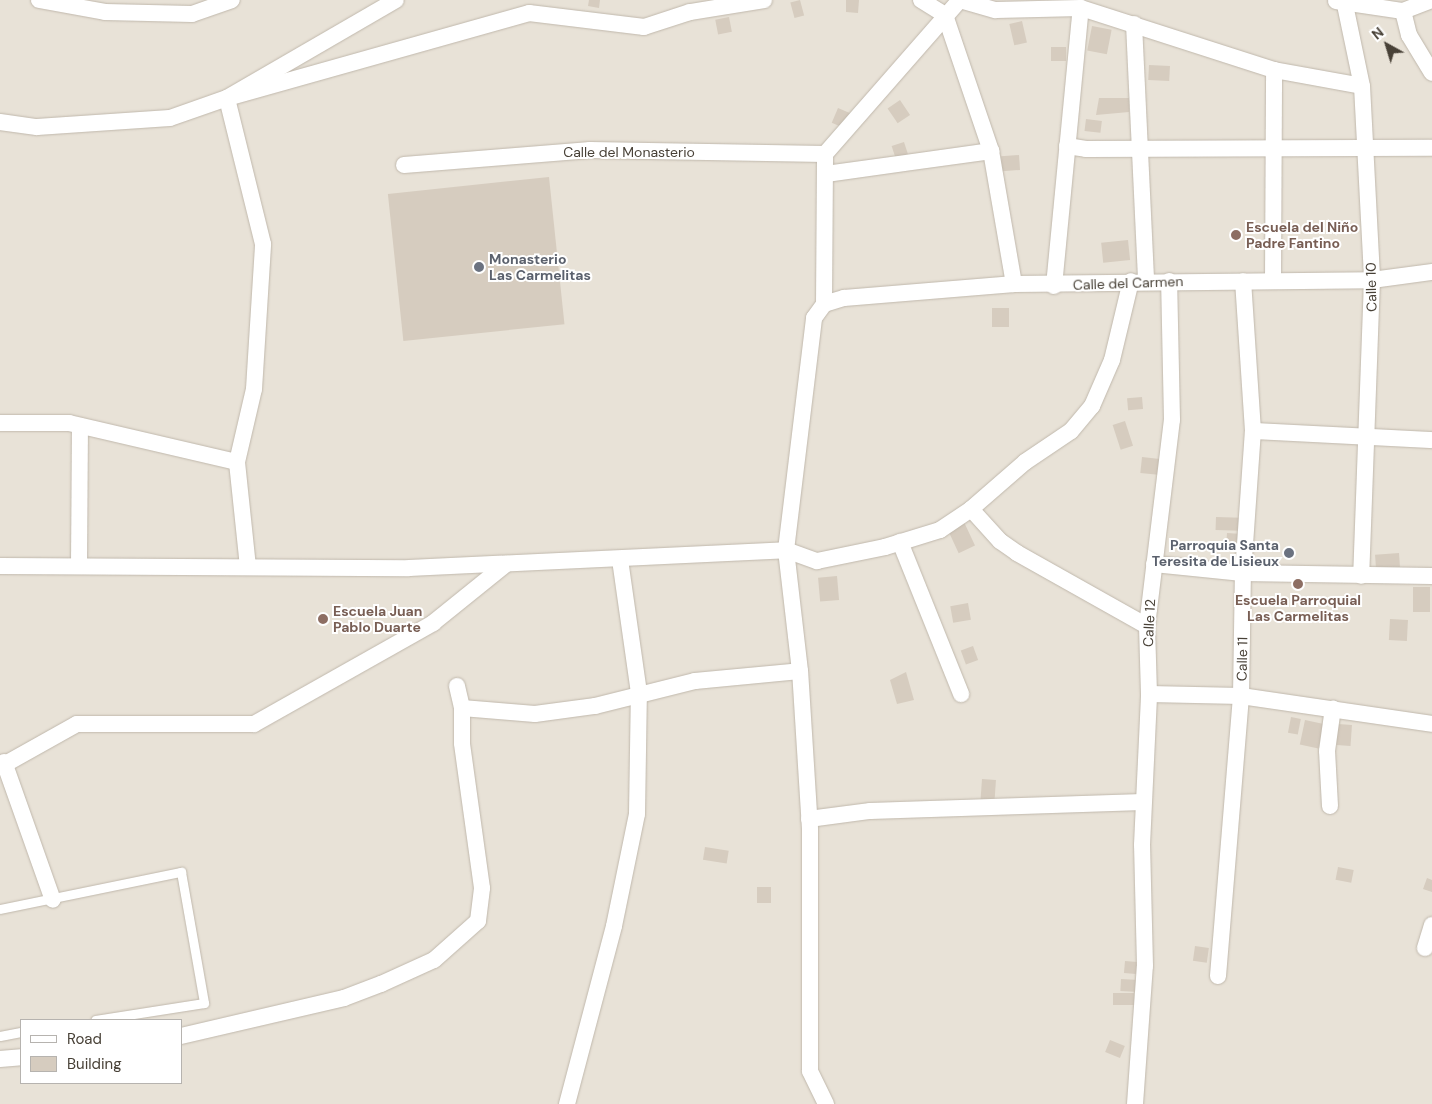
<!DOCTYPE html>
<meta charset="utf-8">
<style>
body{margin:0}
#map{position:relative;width:1432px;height:1104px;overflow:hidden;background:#f4f1e9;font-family:"DM Sans",sans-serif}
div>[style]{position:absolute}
.residential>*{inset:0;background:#e8e2d7}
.building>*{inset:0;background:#d6ccbf;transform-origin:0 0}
.roads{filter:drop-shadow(0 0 1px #c0b8ac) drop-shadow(0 0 1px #c0b8ac)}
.service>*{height:9px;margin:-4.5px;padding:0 4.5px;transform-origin:4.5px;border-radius:4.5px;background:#fff}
.minor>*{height:16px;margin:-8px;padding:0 8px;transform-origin:8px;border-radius:8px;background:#fff}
.dots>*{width:14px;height:14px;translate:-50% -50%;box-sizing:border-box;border:2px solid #fff;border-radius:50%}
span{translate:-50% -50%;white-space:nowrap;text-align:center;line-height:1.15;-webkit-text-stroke:4px #fff;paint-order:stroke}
.street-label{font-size:14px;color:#484137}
.education-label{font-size:14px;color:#785e54;font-weight:700}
.left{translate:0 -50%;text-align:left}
.worship-label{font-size:14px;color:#5b616d;font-weight:700}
.right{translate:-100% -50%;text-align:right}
.legend{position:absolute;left:20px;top:1019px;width:162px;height:65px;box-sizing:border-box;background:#fff;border:1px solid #b6b3af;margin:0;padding:6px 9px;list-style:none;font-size:15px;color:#484137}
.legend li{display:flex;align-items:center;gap:10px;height:25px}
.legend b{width:25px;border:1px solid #b6b3af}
.north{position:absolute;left:1362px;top:20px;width:50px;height:50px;-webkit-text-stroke:4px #fff;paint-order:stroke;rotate:321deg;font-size:14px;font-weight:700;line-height:20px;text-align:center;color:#484137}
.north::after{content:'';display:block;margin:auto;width:18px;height:22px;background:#484137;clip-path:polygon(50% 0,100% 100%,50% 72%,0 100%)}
</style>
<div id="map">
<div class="residential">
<div style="clip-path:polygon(evenodd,0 0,1432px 0,1432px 1104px,0 1104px,0 0,21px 1020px,181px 1020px,181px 1083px,21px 1083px,21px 1020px)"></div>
</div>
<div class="building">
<div style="clip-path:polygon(589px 0,600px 0,599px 8px,588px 6px)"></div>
<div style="left:800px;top:0;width:16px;height:10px;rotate:75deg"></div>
<div style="clip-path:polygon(846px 0,859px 0,858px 13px,846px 12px)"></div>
<div style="left:729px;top:17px;width:15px;height:14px;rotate:79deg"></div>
<div style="left:1022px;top:21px;width:22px;height:13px;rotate:77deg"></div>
<div style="left:1092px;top:26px;width:20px;height:25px;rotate:11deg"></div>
<div style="left:1051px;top:47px;width:15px;height:14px"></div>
<div style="left:1149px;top:65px;width:21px;height:15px;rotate:3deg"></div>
<div style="clip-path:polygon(1099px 98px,1129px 98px,1129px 112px,1096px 115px)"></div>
<div style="left:900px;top:100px;width:18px;height:15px;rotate:56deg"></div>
<div style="left:838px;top:108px;width:21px;height:16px;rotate:23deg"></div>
<div style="left:1086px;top:119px;width:16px;height:12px;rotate:7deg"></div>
<div style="left:904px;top:142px;width:20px;height:13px;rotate:72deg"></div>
<div style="left:1019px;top:155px;width:15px;height:18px;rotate:86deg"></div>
<div style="left:549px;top:177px;width:148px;height:162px;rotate:84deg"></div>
<div style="left:1128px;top:240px;width:20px;height:27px;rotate:84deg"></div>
<div style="left:1009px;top:308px;width:19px;height:17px;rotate:90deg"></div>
<div style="left:1142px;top:397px;width:12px;height:15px;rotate:85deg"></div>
<div style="left:1125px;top:421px;width:26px;height:13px;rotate:72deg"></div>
<div style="left:1142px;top:457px;width:18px;height:16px;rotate:6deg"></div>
<div style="left:1216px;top:517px;width:25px;height:13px;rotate:2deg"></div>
<div style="left:964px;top:522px;width:26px;height:18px;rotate:65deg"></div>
<div style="left:1227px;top:533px;width:15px;height:14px;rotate:4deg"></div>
<div style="left:1399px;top:553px;width:14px;height:24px;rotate:86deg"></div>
<div style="left:837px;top:576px;width:24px;height:19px;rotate:85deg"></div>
<div style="left:1430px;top:587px;width:25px;height:17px;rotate:90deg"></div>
<div style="left:968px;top:603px;width:17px;height:18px;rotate:80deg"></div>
<div style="left:1390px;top:619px;width:18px;height:21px;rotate:3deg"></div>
<div style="left:973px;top:646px;width:15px;height:13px;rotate:70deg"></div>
<div style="clip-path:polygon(906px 672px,914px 700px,897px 704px,890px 680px)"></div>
<div style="left:1291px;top:717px;width:10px;height:16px;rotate:11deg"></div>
<div style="left:1305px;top:720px;width:19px;height:25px;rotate:12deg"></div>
<div style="left:1338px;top:724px;width:14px;height:21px;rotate:4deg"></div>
<div style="left:982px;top:779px;width:14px;height:23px;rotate:4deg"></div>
<div style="left:705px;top:847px;width:24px;height:13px;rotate:9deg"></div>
<div style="left:1338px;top:867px;width:16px;height:13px;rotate:11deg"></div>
<div style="clip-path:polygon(1427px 878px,1432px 880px,1432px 892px,1423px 889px)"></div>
<div style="left:757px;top:887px;width:14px;height:16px"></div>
<div style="left:1195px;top:946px;width:14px;height:15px;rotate:8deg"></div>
<div style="left:1125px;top:961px;width:12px;height:12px;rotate:5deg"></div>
<div style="left:1121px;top:979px;width:18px;height:12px;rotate:3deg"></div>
<div style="left:1134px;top:993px;width:12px;height:21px;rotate:90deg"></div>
<div style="left:1110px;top:1040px;width:16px;height:13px;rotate:22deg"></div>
</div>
<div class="roads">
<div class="service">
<div style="left:0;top:909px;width:185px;rotate:-11.6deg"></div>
<div style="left:181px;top:872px;width:133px;rotate:80deg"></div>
<div style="left:204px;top:1003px;width:110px;rotate:171.1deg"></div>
<div style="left:0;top:1036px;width:21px;rotate:-11deg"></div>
</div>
<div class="minor">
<div style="left:39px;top:0;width:67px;rotate:10.3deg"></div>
<div style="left:105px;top:12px;width:87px;rotate:1.3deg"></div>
<div style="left:192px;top:14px;width:42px;rotate:-19.3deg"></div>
<div style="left:921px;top:0;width:28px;rotate:32deg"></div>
<div style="left:945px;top:15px;width:144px;rotate:71.3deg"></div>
<div style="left:991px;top:151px;width:135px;rotate:80.2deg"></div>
<div style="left:1344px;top:0;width:88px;rotate:78.2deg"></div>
<div style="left:1362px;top:86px;width:194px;rotate:87deg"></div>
<div style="left:1372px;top:280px;width:296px;rotate:92.1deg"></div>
<div style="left:1336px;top:1px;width:68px;rotate:8.5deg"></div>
<div style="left:1403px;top:11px;width:30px;rotate:-21deg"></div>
<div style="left:1403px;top:11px;width:25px;rotate:76deg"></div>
<div style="left:1409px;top:35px;width:44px;rotate:58.8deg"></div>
<div style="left:1134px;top:24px;width:256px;rotate:87.3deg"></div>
<div style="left:0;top:122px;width:37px;rotate:8deg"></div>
<div style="left:37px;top:127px;width:133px;rotate:-3.9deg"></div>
<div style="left:170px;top:118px;width:60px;rotate:-19.3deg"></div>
<div style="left:227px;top:98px;width:195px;rotate:-30.1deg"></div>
<div style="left:1067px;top:146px;width:19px;rotate:9deg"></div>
<div style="left:1086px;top:149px;width:346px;rotate:-0.2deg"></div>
<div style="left:404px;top:165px;width:187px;rotate:-4.6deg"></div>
<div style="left:590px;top:150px;width:235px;rotate:1deg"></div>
<div style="left:826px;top:174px;width:167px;rotate:-7.9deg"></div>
<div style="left:1273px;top:278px;width:208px;rotate:-89.7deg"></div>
<div style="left:1054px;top:286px;width:279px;rotate:-84.5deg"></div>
<div style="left:824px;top:304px;width:21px;rotate:-17deg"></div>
<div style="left:844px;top:298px;width:171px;rotate:-4.7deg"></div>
<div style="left:1014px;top:284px;width:358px;rotate:-0.6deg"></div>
<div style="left:1372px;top:280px;width:61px;rotate:-7.6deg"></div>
<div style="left:0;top:423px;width:69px"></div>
<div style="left:69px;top:423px;width:172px;rotate:13.1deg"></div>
<div style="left:1253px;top:431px;width:179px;rotate:2.9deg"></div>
<div style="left:971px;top:509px;width:43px;rotate:47.8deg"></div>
<div style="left:1000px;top:541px;width:21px;rotate:35deg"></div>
<div style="left:1017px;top:553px;width:149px;rotate:29.3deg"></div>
<div style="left:900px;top:542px;width:164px;rotate:68.1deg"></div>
<div style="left:1154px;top:564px;width:89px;rotate:5.8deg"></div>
<div style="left:1243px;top:573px;width:189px;rotate:0.9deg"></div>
<div style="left:0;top:566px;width:409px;rotate:0.3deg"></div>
<div style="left:409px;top:568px;width:377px;rotate:-2.7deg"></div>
<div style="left:786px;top:550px;width:234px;rotate:-83.1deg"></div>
<div style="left:814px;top:318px;width:17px;rotate:-54deg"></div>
<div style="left:824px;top:304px;width:150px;rotate:-89.6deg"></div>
<div style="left:825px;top:154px;width:205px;rotate:-48.8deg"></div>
<div style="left:960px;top:0;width:37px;rotate:16deg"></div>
<div style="left:996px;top:10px;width:85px;rotate:-1.3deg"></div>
<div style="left:1081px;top:8px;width:203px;rotate:17.8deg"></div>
<div style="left:1274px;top:70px;width:89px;rotate:10.3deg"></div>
<div style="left:79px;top:566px;width:140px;rotate:-89.6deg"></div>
<div style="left:248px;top:567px;width:106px;rotate:-96deg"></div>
<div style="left:237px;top:462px;width:75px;rotate:-76.9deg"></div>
<div style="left:254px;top:389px;width:145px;rotate:-86.4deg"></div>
<div style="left:263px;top:244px;width:150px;rotate:-103.9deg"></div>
<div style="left:227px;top:98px;width:314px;rotate:-15.7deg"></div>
<div style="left:529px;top:13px;width:116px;rotate:6.9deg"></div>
<div style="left:644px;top:27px;width:48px;rotate:-18.1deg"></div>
<div style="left:690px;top:12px;width:75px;rotate:-9.2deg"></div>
<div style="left:457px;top:686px;width:23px;rotate:77deg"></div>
<div style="left:1149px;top:694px;width:92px;rotate:1.2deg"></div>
<div style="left:1241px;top:696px;width:193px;rotate:8.3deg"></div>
<div style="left:4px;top:762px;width:146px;rotate:70.5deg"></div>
<div style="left:0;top:767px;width:88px;rotate:-29.2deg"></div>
<div style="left:77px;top:724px;width:177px"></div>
<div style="left:254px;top:724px;width:206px;rotate:-29.4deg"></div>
<div style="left:433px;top:623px;width:94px;rotate:-38.9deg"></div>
<div style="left:1330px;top:806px;width:55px;rotate:-93.1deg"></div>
<div style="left:1327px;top:751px;width:43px;rotate:-82.1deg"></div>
<div style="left:809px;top:819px;width:62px;rotate:-7.5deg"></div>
<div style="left:870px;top:811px;width:273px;rotate:-1.9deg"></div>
<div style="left:1425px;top:948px;width:24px;rotate:-73deg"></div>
<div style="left:1218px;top:976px;width:281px;rotate:-85.3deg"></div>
<div style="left:1241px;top:696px;width:123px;rotate:-89.1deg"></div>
<div style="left:1243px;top:573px;width:142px;rotate:-86deg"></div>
<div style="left:1253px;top:431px;width:150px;rotate:-93.8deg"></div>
<div style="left:181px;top:1036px;width:167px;rotate:-13.1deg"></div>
<div style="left:344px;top:998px;width:40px;rotate:-21deg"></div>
<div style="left:381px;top:984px;width:58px;rotate:-24.4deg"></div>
<div style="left:434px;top:960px;width:59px;rotate:-41.6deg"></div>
<div style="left:478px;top:921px;width:33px;rotate:-83deg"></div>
<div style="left:482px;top:888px;width:146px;rotate:-97.9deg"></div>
<div style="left:462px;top:743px;width:35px;rotate:-90deg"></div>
<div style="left:462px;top:708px;width:73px;rotate:4.7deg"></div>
<div style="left:535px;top:714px;width:61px;rotate:-7.6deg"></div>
<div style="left:595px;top:706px;width:103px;rotate:-14deg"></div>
<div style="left:695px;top:681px;width:105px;rotate:-5.4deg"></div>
<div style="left:0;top:1059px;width:21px;rotate:-5deg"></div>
<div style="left:567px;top:1104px;width:184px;rotate:-75.2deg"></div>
<div style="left:614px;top:926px;width:114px;rotate:-78.4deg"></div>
<div style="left:637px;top:814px;width:121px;rotate:-89.1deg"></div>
<div style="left:639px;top:693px;width:135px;rotate:-98.1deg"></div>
<div style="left:826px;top:1104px;width:37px;rotate:-116deg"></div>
<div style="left:810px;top:1071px;width:242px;rotate:-90deg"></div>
<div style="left:810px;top:829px;width:158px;rotate:-93.6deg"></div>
<div style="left:800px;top:671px;width:122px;rotate:-96.6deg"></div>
<div style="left:786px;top:550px;width:33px;rotate:20deg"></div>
<div style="left:817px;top:561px;width:69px;rotate:-11.6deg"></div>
<div style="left:885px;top:547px;width:58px;rotate:-17.2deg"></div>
<div style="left:940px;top:530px;width:37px;rotate:-34deg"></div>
<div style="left:971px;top:509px;width:72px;rotate:-41deg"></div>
<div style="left:1025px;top:462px;width:55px;rotate:-34deg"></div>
<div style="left:1071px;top:431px;width:33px;rotate:-50deg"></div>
<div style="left:1092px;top:406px;width:50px;rotate:-66.5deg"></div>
<div style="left:1112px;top:360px;width:81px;rotate:-76.5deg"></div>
<div style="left:1135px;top:1104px;width:138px;rotate:-85.9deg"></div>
<div style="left:1145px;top:966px;width:121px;rotate:-91.4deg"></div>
<div style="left:1142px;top:845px;width:151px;rotate:-87.3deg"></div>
<div style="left:1149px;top:694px;width:68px;rotate:-91.7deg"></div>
<div style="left:1147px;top:626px;width:208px;rotate:-83.1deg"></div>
<div style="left:1172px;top:420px;width:139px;rotate:-91.2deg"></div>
</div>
</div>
<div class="dots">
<div style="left:1236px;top:235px;background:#8d6e63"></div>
<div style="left:479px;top:267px;background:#6b7280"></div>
<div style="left:1289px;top:553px;background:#6b7280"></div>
<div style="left:1298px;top:584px;background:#8d6e63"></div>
<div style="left:323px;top:619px;background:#8d6e63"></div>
</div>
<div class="street-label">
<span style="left:629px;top:152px">Calle del Monasterio</span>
<span style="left:1128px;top:283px;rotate:-2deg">Calle del Carmen</span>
<span style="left:1371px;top:287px;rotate:-91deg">Calle 10</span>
<span style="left:1149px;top:623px;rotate:-87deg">Calle 12</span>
<span style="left:1242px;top:659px;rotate:-89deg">Calle 11</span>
</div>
<div class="education-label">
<span class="left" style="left:1246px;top:235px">Escuela del Niño<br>Padre Fantino</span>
<span style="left:1298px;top:608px">Escuela Parroquial<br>Las Carmelitas</span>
<span class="left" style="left:333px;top:619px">Escuela Juan<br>Pablo Duarte</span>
</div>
<div class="worship-label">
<span class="left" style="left:489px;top:267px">Monasterio<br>Las Carmelitas</span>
<span class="right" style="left:1279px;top:553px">Parroquia Santa<br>Teresita de Lisieux</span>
</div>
<ul class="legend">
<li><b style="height:6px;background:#fff"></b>Road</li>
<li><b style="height:14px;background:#d6ccbf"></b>Building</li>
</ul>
<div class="north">N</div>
</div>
